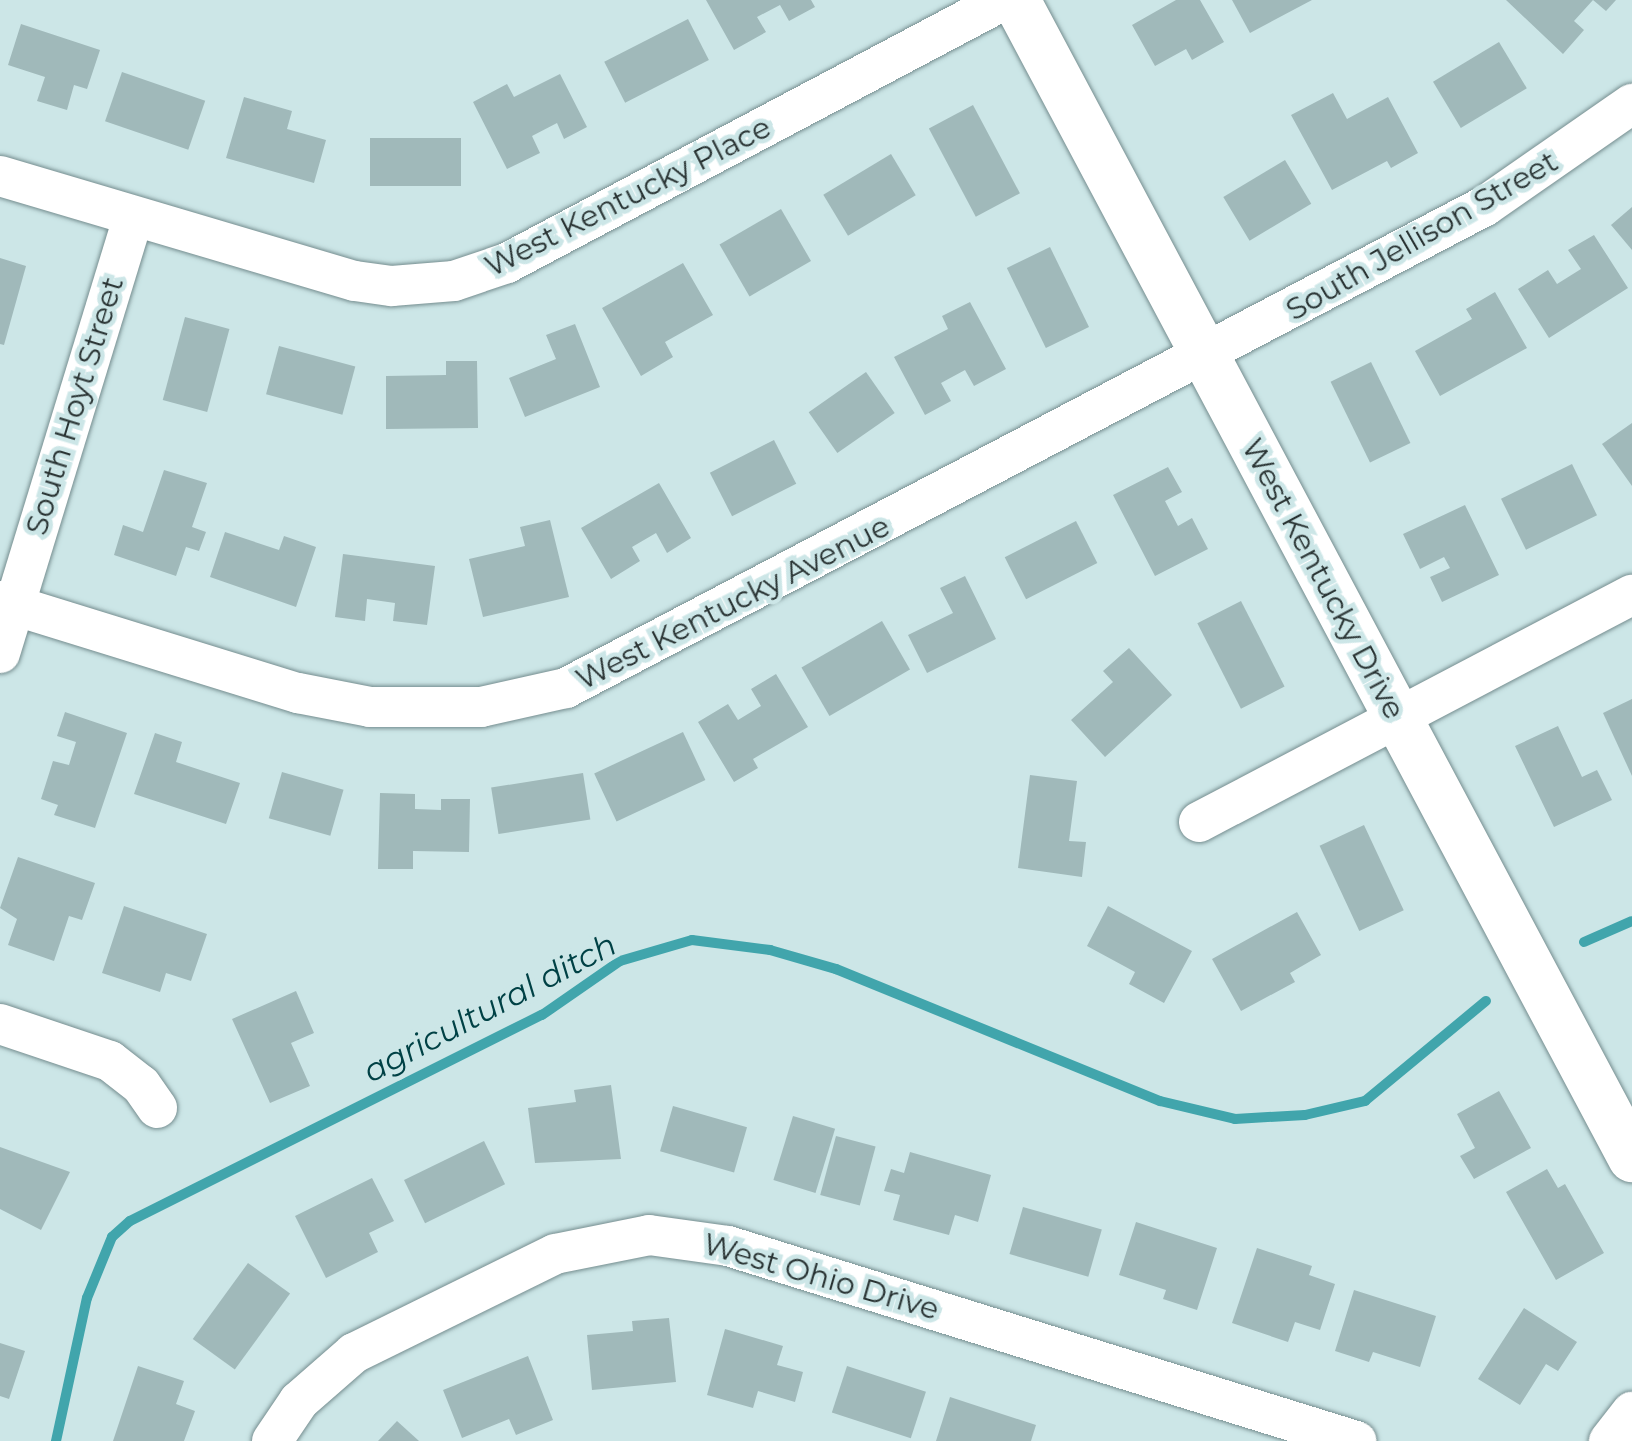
<!DOCTYPE html>
<style>
body{margin:0}
#map{position:relative;width:1632px;height:1441px;overflow:hidden;background:#cce6e7;font-family:Montserrat,sans-serif}
div>[style]{position:absolute}
.stream>*{height:10px;margin:-5px;padding:0 5px;transform-origin:5px;border-radius:5px;background:#41a5ac}
.building>*{inset:0;background:#a0b9ba;transform-origin:0 0}
.roads{filter:drop-shadow(0 0 2px #758d8f) drop-shadow(0 0 2px #758d8f)}
.minor>*{height:40px;margin:-20px;padding:0 20px;transform-origin:20px;border-radius:20px;background:#fff}
.tertiary>*{height:48px;margin:-24px;padding:0 24px;transform-origin:24px;border-radius:24px;background:#fff}
span{translate:-50% -50%;white-space:nowrap;text-align:center;line-height:1.15;-webkit-text-stroke:9px #cce6e7;paint-order:stroke}
.street-label{font-size:30px;color:#293333}
.water-label{font-size:32px;color:#004145;font-style:italic}
</style>
<div id="map">
<div class="stream">
<div style="left:1584px;top:942px;width:52px;rotate:-23.6deg"></div>
<div style="left:56px;top:1441px;width:146px;rotate:-77.8deg"></div>
<div style="left:87px;top:1298px;width:66px;rotate:-67.7deg"></div>
<div style="left:112px;top:1237px;width:24px;rotate:-42deg"></div>
<div style="left:130px;top:1221px;width:461px;rotate:-26.6deg"></div>
<div style="left:542px;top:1015px;width:95px;rotate:-34.7deg"></div>
<div style="left:620px;top:961px;width:75px;rotate:-16.3deg"></div>
<div style="left:692px;top:940px;width:79px;rotate:7.3deg"></div>
<div style="left:770px;top:950px;width:69px;rotate:16.1deg"></div>
<div style="left:836px;top:969px;width:350px;rotate:22.2deg"></div>
<div style="left:1160px;top:1101px;width:77px;rotate:13.5deg"></div>
<div style="left:1235px;top:1119px;width:70px;rotate:-3.3deg"></div>
<div style="left:1305px;top:1115px;width:62px;rotate:-13.1deg"></div>
<div style="left:1365px;top:1101px;width:157px;rotate:-39.6deg"></div>
</div>
<div class="building">
<div style="clip-path:polygon(706px 0,811px 0,815px 7px,789px 21px,780px 5px,757px 17px,766px 32px,734px 50px)"></div>
<div style="clip-path:polygon(1176px 0,1200px 0,1224px 42px,1192px 60px,1186px 49px,1155px 66px,1132px 25px)"></div>
<div style="clip-path:polygon(1232px 0,1312px 0,1250px 33px)"></div>
<div style="clip-path:polygon(1506px 0,1593px 0,1574px 21px,1584px 30px,1563px 54px)"></div>
<div style="clip-path:polygon(1593px 0,1616px 0,1606px 11px)"></div>
<div style="left:688px;top:19px;width:46px;height:94px;rotate:63deg"></div>
<div style="clip-path:polygon(21px 24px,100px 50px,87px 89px,74px 85px,67px 110px,37px 101px,45px 77px,8px 65px)"></div>
<div style="left:1499px;top:42px;width:54px;height:77px;rotate:59deg"></div>
<div style="left:122px;top:72px;width:88px;height:52px;rotate:19deg"></div>
<div style="clip-path:polygon(560px 74px,587px 127px,564px 139px,557px 123px,532px 136px,540px 153px,507px 169px,473px 102px,507px 84px,514px 97px)"></div>
<div style="clip-path:polygon(1333px 93px,1347px 119px,1388px 97px,1418px 153px,1391px 168px,1387px 161px,1332px 190px,1291px 115px)"></div>
<div style="clip-path:polygon(244px 97px,292px 111px,287px 129px,326px 140px,314px 183px,226px 158px)"></div>
<div style="left:973px;top:105px;width:100px;height:50px;rotate:62deg"></div>
<div style="left:461px;top:138px;width:48px;height:91px;rotate:90deg"></div>
<div style="left:891px;top:154px;width:48px;height:79px;rotate:59deg"></div>
<div style="left:1285px;top:160px;width:51px;height:72px;rotate:59deg"></div>
<div style="clip-path:polygon(1632px 207px,1632px 250px,1611px 225px)"></div>
<div style="left:781px;top:209px;width:60px;height:71px;rotate:60deg"></div>
<div style="clip-path:polygon(1594px 235px,1628px 288px,1549px 338px,1518px 289px,1548px 270px,1557px 284px,1581px 269px,1568px 250px)"></div>
<div style="left:1050px;top:247px;width:89px;height:48px;rotate:64deg"></div>
<div style="clip-path:polygon(0 258px,26px 266px,4px 345px,0 344px)"></div>
<div style="clip-path:polygon(683px 263px,713px 315px,665px 342px,673px 357px,641px 376px,602px 308px)"></div>
<div style="clip-path:polygon(1495px 292px,1527px 348px,1440px 396px,1415px 351px,1472px 319px,1466px 309px)"></div>
<div style="clip-path:polygon(970px 302px,1006px 369px,974px 386px,965px 370px,941px 383px,951px 401px,925px 415px,894px 357px,948px 329px,942px 316px)"></div>
<div style="left:185px;top:317px;width:46px;height:86px;rotate:15deg"></div>
<div style="clip-path:polygon(575px 324px,600px 387px,525px 417px,509px 378px,556px 359px,546px 335px)"></div>
<div style="left:279px;top:346px;width:79px;height:50px;rotate:15deg"></div>
<div style="clip-path:polygon(446px 361px,477px 361px,478px 428px,386px 429px,386px 376px,446px 375px)"></div>
<div style="left:1371px;top:362px;width:90px;height:45px;rotate:64deg"></div>
<div style="left:866px;top:372px;width:50px;height:70px;rotate:55deg"></div>
<div style="clip-path:polygon(1632px 423px,1632px 486px,1602px 444px)"></div>
<div style="left:774px;top:440px;width:49px;height:72px;rotate:63deg"></div>
<div style="left:1572px;top:464px;width:57px;height:79px;rotate:64deg"></div>
<div style="clip-path:polygon(1168px 467px,1182px 492px,1165px 501px,1178px 526px,1192px 518px,1208px 549px,1155px 576px,1113px 495px)"></div>
<div style="clip-path:polygon(164px 470px,207px 483px,192px 527px,206px 532px,199px 551px,186px 547px,176px 576px,114px 555px,123px 525px,143px 532px)"></div>
<div style="clip-path:polygon(659px 483px,691px 538px,667px 553px,656px 533px,632px 547px,640px 561px,611px 579px,581px 528px)"></div>
<div style="clip-path:polygon(1465px 505px,1499px 575px,1442px 602px,1430px 577px,1450px 568px,1444px 557px,1420px 569px,1403px 534px)"></div>
<div style="clip-path:polygon(550px 520px,569px 597px,483px 617px,469px 559px,525px 546px,520px 527px)"></div>
<div style="left:1076px;top:521px;width:47px;height:80px;rotate:63deg"></div>
<div style="clip-path:polygon(225px 532px,279px 550px,284px 536px,316px 547px,296px 607px,210px 577px)"></div>
<div style="clip-path:polygon(343px 554px,435px 566px,427px 625px,393px 621px,395px 603px,367px 599px,365px 621px,335px 617px)"></div>
<div style="clip-path:polygon(965px 576px,996px 639px,927px 673px,908px 635px,953px 613px,940px 588px)"></div>
<div style="left:1241px;top:601px;width:96px;height:49px;rotate:63deg"></div>
<div style="left:882px;top:621px;width:56px;height:93px;rotate:60deg"></div>
<div style="clip-path:polygon(1129px 648px,1172px 695px,1105px 757px,1071px 720px,1113px 682px,1103px 671px)"></div>
<div style="clip-path:polygon(776px 674px,808px 727px,753px 759px,758px 768px,734px 782px,698px 722px,728px 704px,738px 720px,761px 706px,751px 689px)"></div>
<div style="clip-path:polygon(1632px 699px,1632px 776px,1603px 713px)"></div>
<div style="clip-path:polygon(65px 712px,127px 733px,95px 828px,54px 815px,58px 805px,41px 799px,53px 761px,69px 765px,76px 742px,57px 736px)"></div>
<div style="clip-path:polygon(1558px 726px,1582px 777px,1597px 770px,1612px 800px,1554px 827px,1515px 746px)"></div>
<div style="left:683px;top:732px;width:53px;height:98px;rotate:65deg"></div>
<div style="clip-path:polygon(155px 733px,182px 742px,176px 762px,240px 783px,226px 824px,134px 794px)"></div>
<div style="left:282px;top:772px;width:64px;height:48px;rotate:16deg"></div>
<div style="left:583px;top:773px;width:47px;height:93px;rotate:81deg"></div>
<div style="clip-path:polygon(1030px 775px,1077px 781px,1069px 841px,1086px 842px,1082px 877px,1018px 868px)"></div>
<div style="clip-path:polygon(380px 793px,415px 794px,415px 809px,441px 810px,441px 799px,470px 799px,469px 852px,413px 851px,413px 869px,378px 869px)"></div>
<div style="left:1364px;top:825px;width:94px;height:49px;rotate:65deg"></div>
<div style="clip-path:polygon(18px 857px,95px 883px,82px 920px,69px 916px,54px 961px,8px 945px,17px 919px,0 908px)"></div>
<div style="clip-path:polygon(124px 906px,207px 934px,191px 981px,166px 973px,160px 992px,102px 973px)"></div>
<div style="clip-path:polygon(1108px 906px,1192px 951px,1164px 1003px,1129px 984px,1135px 972px,1087px 946px)"></div>
<div style="clip-path:polygon(1297px 912px,1321px 955px,1290px 973px,1295px 982px,1241px 1011px,1212px 959px)"></div>
<div style="clip-path:polygon(296px 991px,314px 1033px,291px 1043px,310px 1086px,270px 1103px,232px 1019px)"></div>
<div style="clip-path:polygon(611px 1085px,621px 1159px,535px 1163px,528px 1108px,576px 1102px,574px 1090px)"></div>
<div style="clip-path:polygon(1499px 1091px,1531px 1148px,1474px 1179px,1460px 1156px,1475px 1148px,1457px 1114px)"></div>
<div style="left:673px;top:1106px;width:77px;height:47px;rotate:16deg"></div>
<div style="left:793px;top:1116px;width:44px;height:67px;rotate:17deg"></div>
<div style="left:836px;top:1136px;width:41px;height:61px;rotate:15deg"></div>
<div style="left:484px;top:1141px;width:48px;height:89px;rotate:64deg"></div>
<div style="clip-path:polygon(0 1147px,70px 1172px,41px 1230px,0 1209px)"></div>
<div style="clip-path:polygon(910px 1152px,991px 1175px,978px 1222px,955px 1215px,949px 1235px,893px 1220px,900px 1195px,884px 1191px,891px 1169px,904px 1173px)"></div>
<div style="clip-path:polygon(1547px 1169px,1558px 1188px,1565px 1184px,1604px 1253px,1556px 1280px,1506px 1192px)"></div>
<div style="clip-path:polygon(372px 1178px,394px 1221px,369px 1233px,378px 1252px,326px 1278px,295px 1216px)"></div>
<div style="left:1023px;top:1207px;width:82px;height:49px;rotate:16deg"></div>
<div style="clip-path:polygon(1136px 1222px,1217px 1248px,1197px 1310px,1163px 1299px,1166px 1290px,1119px 1275px)"></div>
<div style="clip-path:polygon(1257px 1248px,1312px 1266px,1309px 1275px,1335px 1284px,1320px 1330px,1295px 1322px,1288px 1342px,1232px 1323px)"></div>
<div style="left:248px;top:1263px;width:52px;height:94px;rotate:36deg"></div>
<div style="clip-path:polygon(1354px 1290px,1436px 1316px,1420px 1367px,1373px 1352px,1369px 1362px,1335px 1351px)"></div>
<div style="clip-path:polygon(1524px 1308px,1577px 1342px,1558px 1371px,1546px 1364px,1520px 1405px,1478px 1379px)"></div>
<div style="clip-path:polygon(669px 1318px,676px 1382px,592px 1390px,587px 1335px,633px 1331px,632px 1321px)"></div>
<div style="clip-path:polygon(725px 1329px,783px 1346px,777px 1365px,803px 1372px,795px 1402px,758px 1391px,753px 1408px,707px 1395px)"></div>
<div style="clip-path:polygon(0 1343px,25px 1351px,9px 1399px,0 1396px)"></div>
<div style="clip-path:polygon(528px 1356px,553px 1420px,516px 1435px,509px 1419px,462px 1438px,443px 1390px)"></div>
<div style="clip-path:polygon(138px 1366px,184px 1381px,176px 1404px,195px 1411px,184px 1441px,113px 1441px)"></div>
<div style="left:847px;top:1366px;width:83px;height:49px;rotate:18deg"></div>
<div style="clip-path:polygon(950px 1397px,1036px 1425px,1031px 1441px,936px 1441px)"></div>
<div style="clip-path:polygon(397px 1421px,419px 1441px,378px 1441px)"></div>
</div>
<div class="roads">
<div class="minor">
<div style="left:0;top:176px;width:370px;rotate:16.5deg"></div>
<div style="left:355px;top:281px;width:37px;rotate:8deg"></div>
<div style="left:392px;top:286px;width:62px;rotate:-4.6deg"></div>
<div style="left:454px;top:281px;width:56px;rotate:-18.8deg"></div>
<div style="left:507px;top:263px;width:562px;rotate:-27.89deg"></div>
<div style="left:0;top:601px;width:312px;rotate:17.2deg"></div>
<div style="left:298px;top:693px;width:73px;rotate:11deg"></div>
<div style="left:370px;top:707px;width:111px"></div>
<div style="left:481px;top:707px;width:87px;rotate:-12.6deg"></div>
<div style="left:566px;top:688px;width:1038px;rotate:-27.68deg"></div>
<div style="left:1485px;top:206px;width:179px;rotate:-34.8deg"></div>
<div style="left:0;top:653px;width:456px;rotate:-73deg"></div>
<div style="left:1199px;top:822px;width:489px;rotate:-27.7deg"></div>
<div style="left:0;top:1024px;width:116px;rotate:18.6deg"></div>
<div style="left:110px;top:1061px;width:39px;rotate:38deg"></div>
<div style="left:141px;top:1085px;width:28px;rotate:55deg"></div>
<div style="left:272px;top:1441px;width:48px;rotate:-56deg"></div>
<div style="left:299px;top:1401px;width:73px;rotate:-41.1deg"></div>
<div style="left:354px;top:1353px;width:224px;rotate:-26.2deg"></div>
<div style="left:555px;top:1254px;width:96px;rotate:-11.4deg"></div>
<div style="left:649px;top:1235px;width:80px;rotate:7.9deg"></div>
<div style="left:728px;top:1246px;width:658px;rotate:17.25deg"></div>
<div style="left:1609px;top:1441px;width:37px;rotate:-52deg"></div>
</div>
<div class="tertiary">
<div style="left:1016px;top:0;width:1312px;rotate:61.99deg"></div>
</div>
</div>
<div class="street-label">
<span style="left:628px;top:197px;rotate:-27deg">West Kentucky Place</span>
<span style="left:1422px;top:236px;rotate:-30deg">South Jellison Street</span>
<span style="left:75px;top:406px;rotate:-73deg">South Hoyt Street</span>
<span style="left:1323px;top:579px;rotate:62deg">West Kentucky Drive</span>
<span style="left:733px;top:603px;rotate:-27deg">West Kentucky Avenue</span>
<span style="left:821px;top:1277px;rotate:16deg">West Ohio Drive</span>
</div>
<div class="water-label">
<span style="left:490px;top:1008px;rotate:-28deg">agricultural ditch</span>
</div>
</div>
